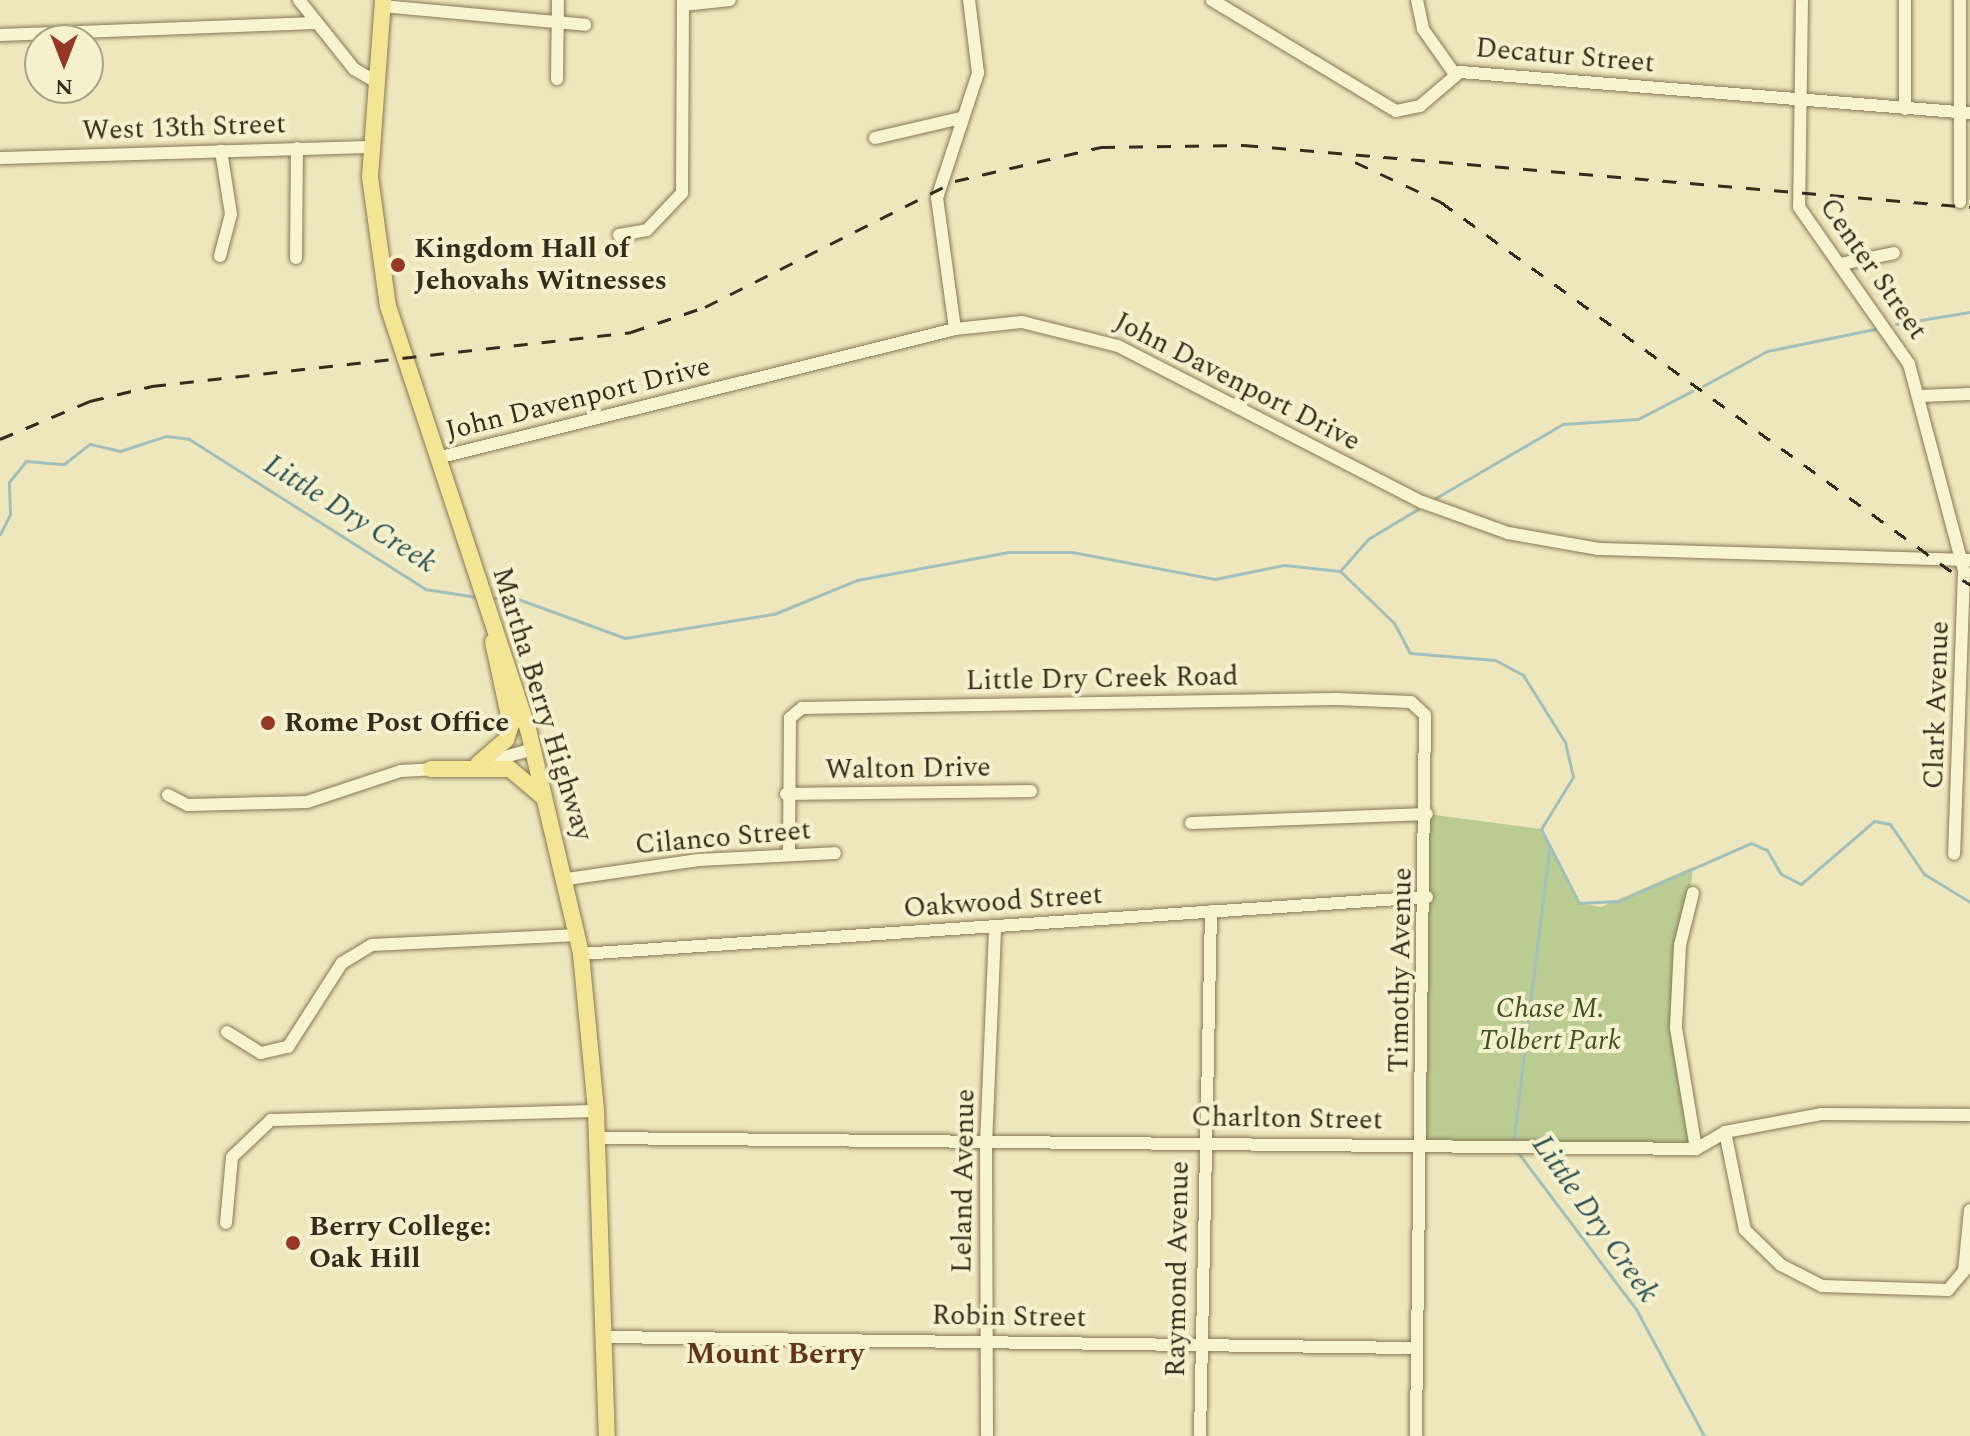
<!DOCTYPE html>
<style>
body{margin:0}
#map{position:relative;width:1970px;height:1436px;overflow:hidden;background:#eee7bd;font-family:Spectral,serif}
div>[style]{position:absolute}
.green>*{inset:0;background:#bbcc92}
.stream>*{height:3px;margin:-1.5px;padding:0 1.5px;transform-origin:1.5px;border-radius:1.5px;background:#a1bfbb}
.roads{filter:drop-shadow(0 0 2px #867856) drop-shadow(0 0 2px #867856)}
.minor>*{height:12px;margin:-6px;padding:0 6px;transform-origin:6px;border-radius:6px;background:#f9f4d0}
.major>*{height:16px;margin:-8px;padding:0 8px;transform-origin:8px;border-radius:8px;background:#f3e594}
.rail>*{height:3px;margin-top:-1.5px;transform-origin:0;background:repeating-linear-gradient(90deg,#352c1b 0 14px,transparent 0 28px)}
.dots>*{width:22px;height:22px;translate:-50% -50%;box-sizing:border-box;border:4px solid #f5f0cd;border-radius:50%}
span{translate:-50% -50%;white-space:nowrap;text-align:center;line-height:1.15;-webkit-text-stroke:8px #f5f0cd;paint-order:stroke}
.street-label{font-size:28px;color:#352c1b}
.poi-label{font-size:28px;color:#352c1b;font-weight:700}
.left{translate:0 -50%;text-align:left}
.park-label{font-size:28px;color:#3e5222;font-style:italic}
.water-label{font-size:30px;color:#2a5155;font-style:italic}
.neighbourhood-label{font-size:30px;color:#62351a;font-weight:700}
.north{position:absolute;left:24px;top:24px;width:80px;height:80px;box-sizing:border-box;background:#f5f0cd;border:2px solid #a8a286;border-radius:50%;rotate:180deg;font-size:22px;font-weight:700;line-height:32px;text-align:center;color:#352c1b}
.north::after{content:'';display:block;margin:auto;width:28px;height:36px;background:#963726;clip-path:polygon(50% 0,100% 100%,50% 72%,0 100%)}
</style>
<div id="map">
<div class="green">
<div style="clip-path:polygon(1427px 814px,1541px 829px,1579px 903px,1601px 907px,1693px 867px,1676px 1028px,1696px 1149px,1422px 1146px)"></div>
</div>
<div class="stream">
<div style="left:1896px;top:324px;width:75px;rotate:-9.2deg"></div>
<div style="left:1703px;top:386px;width:73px;rotate:-28.7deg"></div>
<div style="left:1767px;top:351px;width:110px;rotate:-11.5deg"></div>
<div style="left:1434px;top:499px;width:149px;rotate:-30.2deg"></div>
<div style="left:1563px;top:424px;width:75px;rotate:-3.8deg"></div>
<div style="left:1638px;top:419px;width:61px;rotate:-27.4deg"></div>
<div style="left:0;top:534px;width:22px;rotate:-63deg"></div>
<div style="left:10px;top:514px;width:32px;rotate:-92deg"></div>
<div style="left:9px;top:482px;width:27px;rotate:-51deg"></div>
<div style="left:26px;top:461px;width:38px;rotate:5deg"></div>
<div style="left:64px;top:464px;width:33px;rotate:-38deg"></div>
<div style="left:90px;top:444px;width:31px;rotate:13deg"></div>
<div style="left:120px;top:451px;width:48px;rotate:-18.1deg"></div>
<div style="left:166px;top:436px;width:23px;rotate:7deg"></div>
<div style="left:189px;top:439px;width:280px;rotate:32.4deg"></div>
<div style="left:425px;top:589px;width:52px;rotate:8.9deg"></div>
<div style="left:1340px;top:571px;width:43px;rotate:-48.8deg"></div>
<div style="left:1368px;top:539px;width:58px;rotate:-31deg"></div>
<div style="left:492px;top:598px;width:26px;rotate:2deg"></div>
<div style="left:518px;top:599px;width:114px;rotate:20deg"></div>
<div style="left:625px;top:638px;width:151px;rotate:-9.2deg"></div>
<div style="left:774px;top:614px;width:90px;rotate:-22.3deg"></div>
<div style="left:857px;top:580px;width:154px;rotate:-10.5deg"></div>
<div style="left:1008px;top:552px;width:64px"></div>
<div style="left:1072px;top:552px;width:146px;rotate:10.7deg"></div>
<div style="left:1215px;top:579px;width:70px;rotate:-11.5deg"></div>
<div style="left:1284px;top:565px;width:56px;rotate:6.1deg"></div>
<div style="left:1340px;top:571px;width:75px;rotate:43.9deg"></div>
<div style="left:1394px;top:623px;width:34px;rotate:62deg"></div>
<div style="left:1410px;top:653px;width:85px;rotate:4.7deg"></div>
<div style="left:1495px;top:660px;width:32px;rotate:28deg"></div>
<div style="left:1523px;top:675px;width:79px;rotate:57.9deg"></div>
<div style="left:1565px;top:742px;width:36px;rotate:77deg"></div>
<div style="left:1573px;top:777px;width:61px;rotate:121.6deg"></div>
<div style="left:1541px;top:829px;width:83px;rotate:62.8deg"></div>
<div style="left:1579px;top:903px;width:40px;rotate:-2.9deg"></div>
<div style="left:1619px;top:901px;width:144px;rotate:-23.7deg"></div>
<div style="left:1751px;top:843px;width:17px;rotate:24deg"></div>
<div style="left:1767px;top:850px;width:28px;rotate:60deg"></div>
<div style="left:1781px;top:874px;width:22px;rotate:27deg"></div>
<div style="left:1801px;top:884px;width:96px;rotate:-40.8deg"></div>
<div style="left:1874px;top:821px;width:16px;rotate:11deg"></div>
<div style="left:1890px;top:824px;width:60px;rotate:55.8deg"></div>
<div style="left:1924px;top:874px;width:54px;rotate:31.3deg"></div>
<div style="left:1513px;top:1143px;width:295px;rotate:-83deg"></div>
<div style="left:1516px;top:1150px;width:199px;rotate:53deg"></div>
<div style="left:1636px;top:1309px;width:144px;rotate:61.8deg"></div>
</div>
<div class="roads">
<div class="minor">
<div style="left:299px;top:0;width:88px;rotate:51.4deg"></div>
<div style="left:354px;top:69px;width:24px;rotate:30deg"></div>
<div style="left:1212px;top:0;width:215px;rotate:31.1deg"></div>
<div style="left:1396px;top:111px;width:25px;rotate:-12deg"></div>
<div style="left:1420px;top:106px;width:52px;rotate:-40.4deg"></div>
<div style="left:1460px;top:72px;width:512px;rotate:4.6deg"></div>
<div style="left:1417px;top:0;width:30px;rotate:78deg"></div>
<div style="left:1423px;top:29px;width:54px;rotate:54.8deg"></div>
<div style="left:1802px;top:0;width:207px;rotate:90.8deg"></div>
<div style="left:1799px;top:207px;width:192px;rotate:55deg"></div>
<div style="left:1909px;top:364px;width:214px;rotate:75.1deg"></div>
<div style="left:1964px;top:571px;width:283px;rotate:92deg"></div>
<div style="left:1905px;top:0;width:109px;rotate:90deg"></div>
<div style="left:1960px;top:0;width:202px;rotate:90deg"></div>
<div style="left:683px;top:5px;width:47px;rotate:-6.1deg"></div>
<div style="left:382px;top:6px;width:204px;rotate:5.3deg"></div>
<div style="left:0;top:35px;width:316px;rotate:-2.2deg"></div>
<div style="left:557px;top:79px;width:79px;rotate:-89.3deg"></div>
<div style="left:875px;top:138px;width:88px;rotate:-13.1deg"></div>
<div style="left:0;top:158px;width:370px;rotate:-1.7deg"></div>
<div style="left:619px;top:235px;width:28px;rotate:-10deg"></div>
<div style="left:647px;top:230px;width:51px;rotate:-46.6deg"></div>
<div style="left:682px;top:193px;width:193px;rotate:-89.7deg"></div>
<div style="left:220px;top:256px;width:43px;rotate:-75.3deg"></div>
<div style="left:231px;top:214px;width:64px;rotate:-99deg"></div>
<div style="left:296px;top:258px;width:110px;rotate:-89.5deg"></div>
<div style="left:1841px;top:264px;width:54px;rotate:-11.7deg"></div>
<div style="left:955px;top:329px;width:132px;rotate:-97.8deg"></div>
<div style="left:937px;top:198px;width:132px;rotate:-71.8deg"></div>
<div style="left:978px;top:73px;width:74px;rotate:-97deg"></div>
<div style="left:1921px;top:396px;width:49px;rotate:-2.3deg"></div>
<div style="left:437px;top:458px;width:534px;rotate:-13.98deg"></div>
<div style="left:955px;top:329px;width:67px;rotate:-6deg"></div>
<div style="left:1022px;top:322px;width:99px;rotate:14deg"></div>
<div style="left:1118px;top:346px;width:342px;rotate:27.2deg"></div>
<div style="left:1422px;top:502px;width:91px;rotate:19.8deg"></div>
<div style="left:1508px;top:533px;width:92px;rotate:10deg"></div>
<div style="left:1599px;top:549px;width:371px;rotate:1.7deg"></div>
<div style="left:479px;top:764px;width:56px;rotate:-15.5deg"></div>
<div style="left:786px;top:794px;width:245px;rotate:-0.7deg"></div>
<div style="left:168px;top:795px;width:22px;rotate:27deg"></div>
<div style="left:188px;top:805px;width:119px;rotate:-1.4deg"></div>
<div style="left:307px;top:802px;width:99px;rotate:-18.3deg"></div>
<div style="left:401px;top:771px;width:36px;rotate:-3deg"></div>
<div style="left:1191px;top:823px;width:236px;rotate:-2.2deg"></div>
<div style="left:789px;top:853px;width:135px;rotate:-89.6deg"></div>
<div style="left:790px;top:718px;width:16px;rotate:-40deg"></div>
<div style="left:802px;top:708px;width:534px;rotate:-0.97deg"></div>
<div style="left:1336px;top:699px;width:75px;rotate:2.3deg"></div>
<div style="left:1411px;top:702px;width:19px;rotate:43deg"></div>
<div style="left:1425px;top:715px;width:721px;rotate:90.72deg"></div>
<div style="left:567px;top:879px;width:133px;rotate:-8.2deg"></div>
<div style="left:699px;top:860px;width:136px;rotate:-2.9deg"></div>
<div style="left:1693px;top:893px;width:54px;rotate:104deg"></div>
<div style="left:1680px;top:945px;width:83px;rotate:92.8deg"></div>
<div style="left:1676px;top:1028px;width:123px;rotate:80.6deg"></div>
<div style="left:581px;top:954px;width:848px;rotate:-3.85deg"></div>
<div style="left:227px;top:1032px;width:40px;rotate:32deg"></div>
<div style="left:261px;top:1053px;width:28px;rotate:-13deg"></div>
<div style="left:288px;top:1047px;width:100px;rotate:-57.3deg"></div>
<div style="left:342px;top:963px;width:35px;rotate:-31deg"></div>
<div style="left:372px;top:945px;width:206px;rotate:-2.8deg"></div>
<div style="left:1725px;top:1132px;width:100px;rotate:78.5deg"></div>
<div style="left:1745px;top:1230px;width:50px;rotate:44.2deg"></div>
<div style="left:1781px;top:1265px;width:46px;rotate:27.1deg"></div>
<div style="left:1822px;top:1286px;width:126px;rotate:1.8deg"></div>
<div style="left:1948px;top:1290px;width:25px;rotate:-50deg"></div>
<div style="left:1964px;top:1271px;width:61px;rotate:-84.4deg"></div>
<div style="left:597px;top:1138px;width:1099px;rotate:0.57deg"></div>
<div style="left:1696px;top:1149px;width:34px;rotate:-30deg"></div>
<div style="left:1725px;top:1132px;width:99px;rotate:-10.5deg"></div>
<div style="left:1822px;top:1114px;width:148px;rotate:0.4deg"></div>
<div style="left:226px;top:1223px;width:66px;rotate:-84.8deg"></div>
<div style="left:232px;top:1157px;width:54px;rotate:-43.5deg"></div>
<div style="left:271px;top:1120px;width:325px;rotate:-1.6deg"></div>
<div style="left:604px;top:1337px;width:810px;rotate:0.78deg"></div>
<div style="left:987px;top:1436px;width:291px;rotate:-90.2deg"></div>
<div style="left:986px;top:1145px;width:219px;rotate:-87.6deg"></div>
<div style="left:1200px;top:1436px;width:525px;rotate:-88.8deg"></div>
</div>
<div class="major">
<div style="left:383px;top:0;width:177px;rotate:94.2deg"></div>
<div style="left:370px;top:177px;width:130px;rotate:82.1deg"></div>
<div style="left:388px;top:306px;width:446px;rotate:71.7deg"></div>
<div style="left:528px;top:729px;width:231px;rotate:76.7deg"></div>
<div style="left:581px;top:954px;width:158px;rotate:84.5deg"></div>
<div style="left:596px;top:1111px;width:325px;rotate:88.1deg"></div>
<div style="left:478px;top:764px;width:37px;rotate:-41deg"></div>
<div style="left:506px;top:740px;width:16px;rotate:-72deg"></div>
<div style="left:511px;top:725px;width:85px;rotate:-102.2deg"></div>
<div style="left:431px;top:769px;width:79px"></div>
<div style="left:510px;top:769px;width:42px;rotate:40.2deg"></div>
</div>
</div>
<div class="rail">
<div style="left:1355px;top:162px;width:95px;rotate:24.9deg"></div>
<div style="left:1441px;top:202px;width:653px;rotate:35.9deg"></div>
<div style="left:0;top:439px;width:98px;rotate:-22.9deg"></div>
<div style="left:90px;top:401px;width:64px;rotate:-13.6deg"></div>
<div style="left:152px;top:386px;width:482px;rotate:-6.4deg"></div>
<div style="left:631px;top:332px;width:78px;rotate:-18.7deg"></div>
<div style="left:705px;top:307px;width:280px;rotate:-26.7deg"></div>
<div style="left:955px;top:181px;width:150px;rotate:-13.1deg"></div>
<div style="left:1101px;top:147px;width:143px;rotate:-0.8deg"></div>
<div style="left:1244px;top:145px;width:729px;rotate:4.88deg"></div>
</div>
<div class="dots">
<div style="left:398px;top:265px;background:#963726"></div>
<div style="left:268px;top:723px;background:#963726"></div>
<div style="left:293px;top:1243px;background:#963726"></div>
</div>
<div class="street-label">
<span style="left:1565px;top:56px;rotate:5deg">Decatur Street</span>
<span style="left:184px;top:128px;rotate:-2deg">West 13th Street</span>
<span style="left:1873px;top:269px;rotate:55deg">Center Street</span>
<span style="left:1237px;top:382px;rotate:27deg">John Davenport Drive</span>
<span style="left:578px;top:399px;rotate:-14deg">John Davenport Drive</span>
<span style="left:1102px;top:679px;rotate:-1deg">Little Dry Creek Road</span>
<span style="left:542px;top:704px;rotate:73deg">Martha Berry Highway</span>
<span style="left:1937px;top:705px;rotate:-88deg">Clark Avenue</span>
<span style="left:908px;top:769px;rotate:-1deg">Walton Drive</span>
<span style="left:723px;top:838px;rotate:-5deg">Cilanco Street</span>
<span style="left:1003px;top:902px;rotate:-4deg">Oakwood Street</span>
<span style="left:1401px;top:970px;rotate:-89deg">Timothy Avenue</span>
<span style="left:1287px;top:1119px;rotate:1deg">Charlton Street</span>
<span style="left:964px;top:1181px;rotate:-89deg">Leland Avenue</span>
<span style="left:1178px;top:1269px;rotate:-89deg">Raymond Avenue</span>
<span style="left:1009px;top:1317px;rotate:1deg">Robin Street</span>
</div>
<div class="poi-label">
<span class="left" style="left:414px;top:265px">Kingdom Hall of<br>Jehovahs Witnesses</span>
<span class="left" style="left:284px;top:723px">Rome Post Office</span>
<span class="left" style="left:309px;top:1243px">Berry College:<br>Oak Hill</span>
</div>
<div class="park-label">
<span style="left:1550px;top:1025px">Chase M.<br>Tolbert Park</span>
</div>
<div class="water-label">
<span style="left:350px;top:514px;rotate:32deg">Little Dry Creek</span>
<span style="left:1595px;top:1219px;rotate:55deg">Little Dry Creek</span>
</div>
<div class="neighbourhood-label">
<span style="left:775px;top:1354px">Mount Berry</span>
</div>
<div class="north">N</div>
</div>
